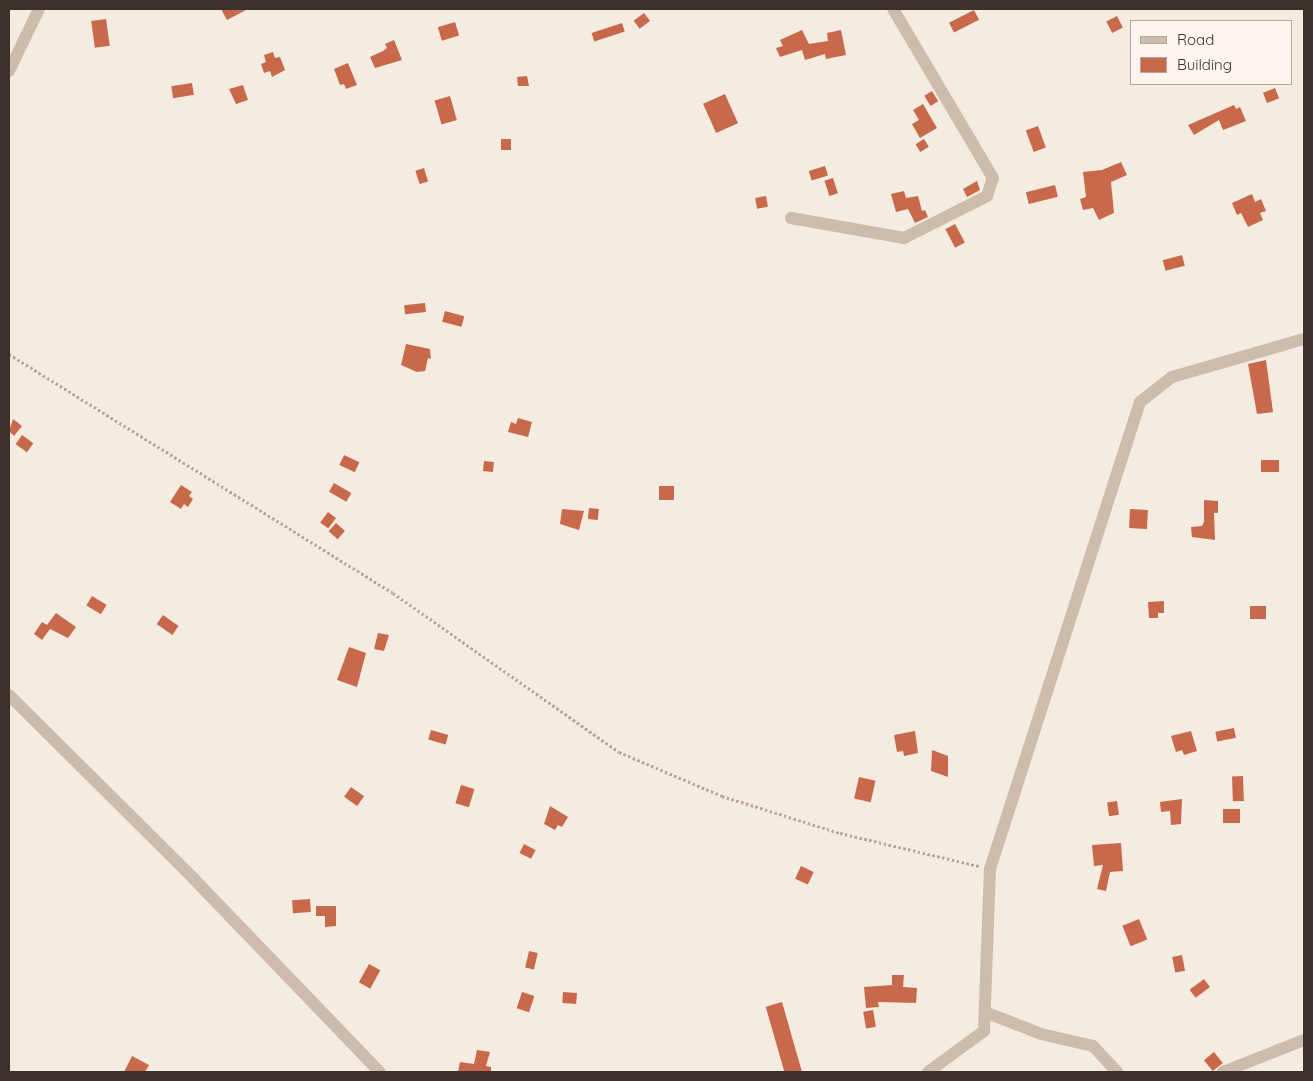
<!DOCTYPE html>
<style>
body{margin:0}
#map{position:relative;width:1313px;height:1081px;overflow:hidden;background:#f4ebe1;font-family:Quicksand,sans-serif}
div>[style]{position:absolute}
.building>*{inset:0;background:#c8694b;transform-origin:0 0}
.path>*{height:2.5px;margin-top:-1.25px;transform-origin:0;background:repeating-linear-gradient(90deg,#b9a596 0 2.5px,transparent 0 5px)}
.minor>*{height:12px;margin:-6px;padding:0 6px;transform-origin:6px;border-radius:6px;background:#cdbbac}
span{translate:-50% -50%;white-space:nowrap;text-align:center;line-height:1.15;-webkit-text-stroke:4px #fbf5ee;paint-order:stroke}
.frame{position:absolute;inset:0;border:10px solid #3b302b;pointer-events:none}
.legend{position:absolute;left:1130px;top:20px;width:162px;height:65px;box-sizing:border-box;background:#fbf5ee;border:1px solid #aea6a0;margin:0;padding:6px 9px;list-style:none;font-size:15px;color:#3b302b}
.legend li{display:flex;align-items:center;gap:10px;height:25px}
.legend b{width:25px;border:1px solid #aea6a0}
</style>
<div id="map">
<div class="building">
<div style="clip-path:polygon(221px 9px,248px 9px,227px 20px)"></div>
<div style="left:974px;top:10px;width:11px;height:28px;rotate:63deg"></div>
<div style="left:644px;top:13px;width:10px;height:13px;rotate:53deg"></div>
<div style="left:1117px;top:16px;width:13px;height:12px;rotate:63deg"></div>
<div style="left:106px;top:19px;width:27px;height:15px;rotate:82deg"></div>
<div style="left:455px;top:22px;width:14px;height:18px;rotate:73deg"></div>
<div style="left:622px;top:23px;width:9px;height:32px;rotate:72deg"></div>
<div style="clip-path:polygon(802px 30px,809px 44px,828px 41px,827px 33px,841px 30px,846px 55px,826px 59px,825px 54px,805px 60px,802px 50px,780px 57px,776px 48px,783px 46px,780px 40px)"></div>
<div style="clip-path:polygon(394px 40px,402px 60px,375px 68px,370px 57px,383px 51px,387px 48px,385px 44px)"></div>
<div style="clip-path:polygon(273px 52px,275px 58px,280px 57px,285px 70px,272px 77px,270px 71px,264px 73px,261px 64px,266px 62px,264px 55px)"></div>
<div style="clip-path:polygon(348px 63px,357px 85px,346px 89px,344px 84px,340px 85px,334px 69px)"></div>
<div style="clip-path:polygon(527px 76px,529px 86px,518px 86px,517px 77px)"></div>
<div style="left:192px;top:83px;width:12px;height:21px;rotate:81deg"></div>
<div style="clip-path:polygon(243px 85px,248px 100px,236px 104px,229px 89px)"></div>
<div style="left:1275px;top:88px;width:11px;height:13px;rotate:68deg"></div>
<div style="left:932px;top:91px;width:12px;height:9px;rotate:59deg"></div>
<div style="left:725px;top:94px;width:32px;height:24px;rotate:66deg"></div>
<div style="left:450px;top:96px;width:25px;height:16px;rotate:74deg"></div>
<div style="clip-path:polygon(923px 104px,937px 128px,920px 138px,912px 124px,919px 120px,913px 110px)"></div>
<div style="clip-path:polygon(1234px 105px,1236px 109px,1240px 107px,1246px 121px,1223px 130px,1219px 120px,1194px 135px,1188px 125px)"></div>
<div style="left:1038px;top:126px;width:23px;height:13px;rotate:70deg"></div>
<div style="left:501px;top:139px;width:10px;height:11px"></div>
<div style="left:924px;top:139px;width:9px;height:10px;rotate:58deg"></div>
<div style="clip-path:polygon(1121px 162px,1127px 175px,1111px 182px,1114px 213px,1099px 220px,1093px 208px,1083px 210px,1080px 199px,1086px 197px,1083px 172px,1102px 170px)"></div>
<div style="left:825px;top:166px;width:10px;height:17px;rotate:73deg"></div>
<div style="left:424px;top:168px;width:14px;height:9px;rotate:73deg"></div>
<div style="left:833px;top:178px;width:16px;height:9px;rotate:72deg"></div>
<div style="clip-path:polygon(977px 181px,980px 190px,967px 197px,963px 189px)"></div>
<div style="left:1055px;top:185px;width:12px;height:30px;rotate:76deg"></div>
<div style="clip-path:polygon(904px 191px,906px 198px,918px 196px,922px 211px,925px 210px,928px 217px,915px 223px,908px 209px,896px 212px,891px 194px)"></div>
<div style="clip-path:polygon(1252px 194px,1255px 202px,1261px 199px,1266px 211px,1260px 213px,1263px 220px,1248px 227px,1241px 213px,1237px 215px,1232px 203px)"></div>
<div style="left:766px;top:196px;width:11px;height:11px;rotate:80deg"></div>
<div style="left:955px;top:224px;width:21px;height:11px;rotate:62deg"></div>
<div style="left:1182px;top:255px;width:11px;height:20px;rotate:75deg"></div>
<div style="left:425px;top:303px;width:9px;height:21px;rotate:84deg"></div>
<div style="left:445px;top:311px;width:20px;height:11px;rotate:15deg"></div>
<div style="clip-path:polygon(406px 344px,430px 349px,431px 359px,428px 358px,425px 371px,417px 372px,401px 365px)"></div>
<div style="clip-path:polygon(1266px 360px,1273px 412px,1257px 414px,1248px 364px)"></div>
<div style="clip-path:polygon(518px 418px,532px 422px,528px 437px,508px 432px,511px 422px,516px 424px)"></div>
<div style="clip-path:polygon(13px 419px,22px 426px,14px 436px,9px 431px)"></div>
<div style="left:22px;top:435px;width:14px;height:11px;rotate:36deg"></div>
<div style="left:344px;top:455px;width:17px;height:11px;rotate:25deg"></div>
<div style="left:1261px;top:460px;width:18px;height:12px"></div>
<div style="left:484px;top:461px;width:10px;height:10px;rotate:6deg"></div>
<div style="left:334px;top:483px;width:20px;height:10px;rotate:30deg"></div>
<div style="clip-path:polygon(181px 485px,192px 492px,189px 496px,193px 499px,188px 507px,184px 504px,181px 509px,170px 502px)"></div>
<div style="left:659px;top:486px;width:15px;height:14px"></div>
<div style="clip-path:polygon(1204px 500px,1218px 501px,1218px 513px,1214px 513px,1215px 540px,1192px 537px,1191px 527px,1202px 526px,1204px 522px)"></div>
<div style="left:589px;top:508px;width:10px;height:11px;rotate:6deg"></div>
<div style="clip-path:polygon(562px 509px,584px 511px,579px 530px,560px 524px)"></div>
<div style="left:1130px;top:509px;width:18px;height:19px;rotate:3deg"></div>
<div style="left:328px;top:512px;width:10px;height:13px;rotate:37deg"></div>
<div style="left:336px;top:523px;width:12px;height:11px;rotate:42deg"></div>
<div style="left:92px;top:596px;width:17px;height:11px;rotate:31deg"></div>
<div style="clip-path:polygon(1164px 601px,1164px 613px,1158px 613px,1158px 618px,1149px 618px,1148px 602px)"></div>
<div style="left:1250px;top:606px;width:16px;height:13px"></div>
<div style="clip-path:polygon(56px 613px,76px 627px,68px 638px,50px 629px,42px 640px,34px 634px,42px 622px,47px 625px)"></div>
<div style="left:163px;top:615px;width:19px;height:11px;rotate:35deg"></div>
<div style="clip-path:polygon(378px 633px,389px 635px,384px 651px,374px 649px)"></div>
<div style="clip-path:polygon(349px 647px,366px 653px,357px 687px,337px 680px)"></div>
<div style="left:1234px;top:728px;width:10px;height:19px;rotate:79deg"></div>
<div style="left:431px;top:730px;width:18px;height:10px;rotate:16deg"></div>
<div style="clip-path:polygon(915px 731px,918px 753px,904px 756px,903px 751px,897px 752px,894px 735px)"></div>
<div style="clip-path:polygon(1191px 731px,1197px 751px,1184px 755px,1182px 750px,1176px 752px,1171px 736px)"></div>
<div style="clip-path:polygon(932px 750px,948px 756px,948px 777px,931px 771px)"></div>
<div style="left:1243px;top:776px;width:25px;height:11px;rotate:88deg"></div>
<div style="left:859px;top:777px;width:17px;height:22px;rotate:13deg"></div>
<div style="left:461px;top:785px;width:14px;height:19px;rotate:17deg"></div>
<div style="left:351px;top:787px;width:16px;height:12px;rotate:35deg"></div>
<div style="clip-path:polygon(1182px 799px,1181px 824px,1171px 825px,1170px 811px,1161px 812px,1160px 802px)"></div>
<div style="left:1117px;top:801px;width:14px;height:10px;rotate:82deg"></div>
<div style="clip-path:polygon(550px 806px,568px 817px,562px 827px,558px 825px,555px 830px,544px 824px)"></div>
<div style="left:1223px;top:809px;width:17px;height:14px"></div>
<div style="clip-path:polygon(1121px 843px,1123px 871px,1110px 872px,1106px 891px,1097px 889px,1103px 865px,1094px 866px,1092px 845px)"></div>
<div style="left:524px;top:844px;width:13px;height:10px;rotate:27deg"></div>
<div style="left:801px;top:866px;width:14px;height:14px;rotate:25deg"></div>
<div style="left:310px;top:899px;width:13px;height:18px;rotate:86deg"></div>
<div style="clip-path:polygon(316px 906px,336px 906px,336px 926px,325px 927px,325px 916px,316px 916px)"></div>
<div style="left:1139px;top:919px;width:22px;height:18px;rotate:68deg"></div>
<div style="left:529px;top:951px;width:9px;height:17px;rotate:13deg"></div>
<div style="left:1182px;top:955px;width:16px;height:10px;rotate:79deg"></div>
<div style="left:369px;top:964px;width:13px;height:21px;rotate:29deg"></div>
<div style="clip-path:polygon(892px 975px,904px 975px,903px 987px,917px 988px,916px 1003px,878px 1002px,879px 1007px,866px 1008px,864px 987px,892px 985px)"></div>
<div style="left:1204px;top:979px;width:10px;height:18px;rotate:53deg"></div>
<div style="left:522px;top:992px;width:13px;height:17px;rotate:18deg"></div>
<div style="left:563px;top:992px;width:14px;height:11px;rotate:4deg"></div>
<div style="left:782px;top:1002px;width:73px;height:17px;rotate:74deg"></div>
<div style="left:873px;top:1010px;width:17px;height:10px;rotate:80deg"></div>
<div style="clip-path:polygon(477px 1050px,490px 1052px,486px 1066px,491px 1067px,491px 1072px,458px 1072px,460px 1062px,474px 1064px)"></div>
<div style="left:1214px;top:1052px;width:14px;height:13px;rotate:51deg"></div>
<div style="clip-path:polygon(132px 1056px,149px 1065px,145px 1072px,124px 1072px)"></div>
</div>
<div class="path">
<div style="left:9px;top:354px;width:452px;rotate:31.9deg"></div>
<div style="left:393px;top:593px;width:276px;rotate:35.1deg"></div>
<div style="left:619px;top:752px;width:112px;rotate:23.1deg"></div>
<div style="left:722px;top:796px;width:124px;rotate:17.4deg"></div>
<div style="left:840px;top:833px;width:143px;rotate:13.4deg"></div>
</div>
<div class="minor">
<div style="left:9px;top:71px;width:69px;rotate:-64.2deg"></div>
<div style="left:791px;top:218px;width:115px;rotate:10deg"></div>
<div style="left:904px;top:238px;width:93px;rotate:-26.8deg"></div>
<div style="left:987px;top:196px;width:19px;rotate:-72deg"></div>
<div style="left:993px;top:178px;width:196px;rotate:-120.6deg"></div>
<div style="left:9px;top:695px;width:260px;rotate:44.8deg"></div>
<div style="left:193px;top:878px;width:269px;rotate:46.1deg"></div>
<div style="left:985px;top:1012px;width:60px;rotate:21.4deg"></div>
<div style="left:1041px;top:1034px;width:53px;rotate:13deg"></div>
<div style="left:1093px;top:1046px;width:35px;rotate:47deg"></div>
<div style="left:928px;top:1072px;width:69px;rotate:-36.2deg"></div>
<div style="left:984px;top:1031px;width:162px;rotate:-87.9deg"></div>
<div style="left:990px;top:869px;width:490px;rotate:-72.2deg"></div>
<div style="left:1140px;top:402px;width:41px;rotate:-38deg"></div>
<div style="left:1172px;top:377px;width:137px;rotate:-16.1deg"></div>
<div style="left:1223px;top:1072px;width:87px;rotate:-21.6deg"></div>
</div>
<div class="frame"></div>
<ul class="legend">
<li><b style="height:6px;background:#cdbbac"></b>Road</li>
<li><b style="height:14px;background:#c8694b"></b>Building</li>
</ul>
</div>
